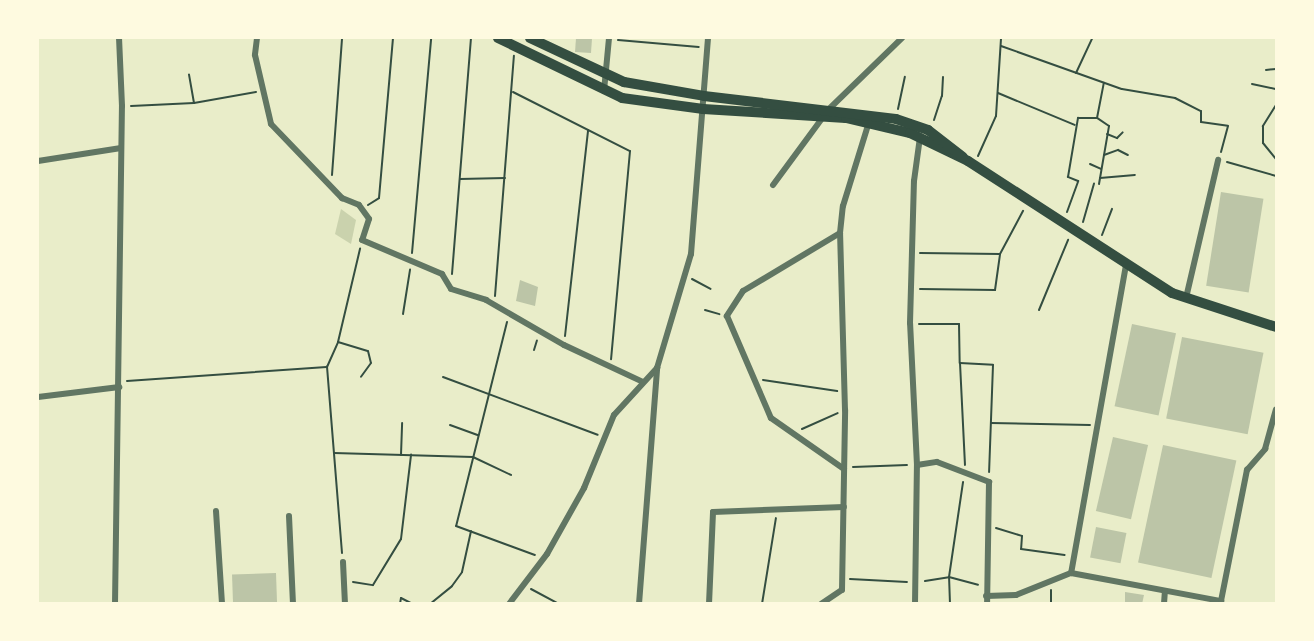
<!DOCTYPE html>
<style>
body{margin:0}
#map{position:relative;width:1314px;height:641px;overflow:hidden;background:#e9edc9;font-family:"Alegreya Sans",sans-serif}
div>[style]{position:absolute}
.green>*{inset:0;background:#cad2ad}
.building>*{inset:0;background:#bcc5a7;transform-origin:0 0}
.path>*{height:2px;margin:-1px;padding:0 1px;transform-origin:1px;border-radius:1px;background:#344e41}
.minor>*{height:6px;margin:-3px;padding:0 3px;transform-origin:3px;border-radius:3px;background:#617663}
.secondary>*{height:10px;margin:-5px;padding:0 5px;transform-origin:5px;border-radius:5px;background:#344e41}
span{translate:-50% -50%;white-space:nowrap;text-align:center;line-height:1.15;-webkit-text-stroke:4.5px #fefae0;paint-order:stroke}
.frame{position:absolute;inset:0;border:39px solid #fefae0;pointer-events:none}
</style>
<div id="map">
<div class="green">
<div style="clip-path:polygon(341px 209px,356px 220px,351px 244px,335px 234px)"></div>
</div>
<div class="building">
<div style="left:576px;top:38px;width:16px;height:14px;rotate:4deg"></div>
<div style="left:1221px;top:192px;width:43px;height:95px;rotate:9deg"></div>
<div style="clip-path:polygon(520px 280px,538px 287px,535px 306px,516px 301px)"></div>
<div style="left:1132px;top:324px;width:45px;height:84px;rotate:12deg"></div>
<div style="left:1182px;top:337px;width:83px;height:83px;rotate:11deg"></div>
<div style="left:1113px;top:437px;width:36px;height:76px;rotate:13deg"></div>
<div style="left:1163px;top:445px;width:75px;height:120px;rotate:12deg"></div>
<div style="left:1096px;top:527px;width:31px;height:31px;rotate:11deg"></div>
<div style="left:276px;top:573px;width:31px;height:44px;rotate:88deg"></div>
<div style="clip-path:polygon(1125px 592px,1144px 595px,1142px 604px,1125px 604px)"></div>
</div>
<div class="path">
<div style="left:618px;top:40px;width:81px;rotate:4.9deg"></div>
<div style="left:1001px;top:46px;width:128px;rotate:19.6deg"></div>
<div style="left:1122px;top:89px;width:54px;rotate:9.6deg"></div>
<div style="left:1175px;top:98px;width:29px;rotate:27deg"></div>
<div style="left:1201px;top:111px;width:11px;rotate:90deg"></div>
<div style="left:1201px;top:122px;width:27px;rotate:8deg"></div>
<div style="left:1228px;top:126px;width:27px;rotate:105deg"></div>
<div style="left:1266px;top:70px;width:10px;rotate:-6deg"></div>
<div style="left:1076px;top:73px;width:38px;rotate:-65deg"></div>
<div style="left:1252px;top:84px;width:25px;rotate:12deg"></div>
<div style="left:513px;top:92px;width:131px;rotate:26.8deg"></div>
<div style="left:630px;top:151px;width:209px;rotate:95.2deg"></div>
<div style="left:998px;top:93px;width:83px;rotate:22.6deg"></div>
<div style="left:194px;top:103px;width:63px;rotate:-10.1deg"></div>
<div style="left:1276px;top:105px;width:25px;rotate:122deg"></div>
<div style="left:1263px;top:126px;width:17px;rotate:90deg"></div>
<div style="left:1263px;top:143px;width:21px;rotate:51deg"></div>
<div style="left:131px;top:106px;width:63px;rotate:-2.7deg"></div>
<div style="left:194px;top:103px;width:29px;rotate:-100deg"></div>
<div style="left:898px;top:109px;width:33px;rotate:-78deg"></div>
<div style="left:934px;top:120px;width:25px;rotate:-72deg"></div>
<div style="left:942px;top:96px;width:19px;rotate:-87deg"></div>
<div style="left:1107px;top:134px;width:11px;rotate:22deg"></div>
<div style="left:1117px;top:138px;width:8px;rotate:-45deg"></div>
<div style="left:1104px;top:155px;width:15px;rotate:-20deg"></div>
<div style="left:1118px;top:150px;width:11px;rotate:27deg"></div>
<div style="left:978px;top:156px;width:44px;rotate:-65.8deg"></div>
<div style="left:996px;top:116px;width:78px;rotate:-86.3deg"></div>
<div style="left:1227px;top:162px;width:51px;rotate:15.9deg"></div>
<div style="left:1090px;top:164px;width:12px;rotate:24deg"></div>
<div style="left:332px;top:175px;width:137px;rotate:-85.8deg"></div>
<div style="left:1100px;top:178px;width:35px;rotate:-5deg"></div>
<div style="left:460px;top:179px;width:45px;rotate:-1.3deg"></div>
<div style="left:1099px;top:184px;width:59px;rotate:-80.2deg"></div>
<div style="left:1109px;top:126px;width:14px;rotate:-146deg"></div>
<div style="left:1097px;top:118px;width:36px;rotate:-79deg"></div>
<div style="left:368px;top:205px;width:13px;rotate:-32deg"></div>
<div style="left:379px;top:198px;width:161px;rotate:-85deg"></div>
<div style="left:1067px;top:212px;width:33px;rotate:-70deg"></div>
<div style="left:1078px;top:181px;width:11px;rotate:-158deg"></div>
<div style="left:1068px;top:177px;width:60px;rotate:-80.4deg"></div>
<div style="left:1078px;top:118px;width:19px"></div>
<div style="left:1083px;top:222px;width:40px;rotate:-74deg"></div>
<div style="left:1102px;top:235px;width:28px;rotate:-69deg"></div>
<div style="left:412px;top:253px;width:216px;rotate:-84.9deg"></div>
<div style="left:920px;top:253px;width:80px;rotate:0.7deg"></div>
<div style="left:1000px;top:254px;width:49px;rotate:-61.9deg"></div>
<div style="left:452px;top:274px;width:237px;rotate:-85.4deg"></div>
<div style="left:692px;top:279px;width:21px;rotate:28deg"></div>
<div style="left:920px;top:289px;width:75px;rotate:0.8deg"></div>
<div style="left:995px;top:290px;width:36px;rotate:-82deg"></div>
<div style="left:495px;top:296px;width:241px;rotate:-85.5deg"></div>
<div style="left:705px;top:310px;width:15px;rotate:16deg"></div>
<div style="left:1039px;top:310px;width:76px;rotate:-67.5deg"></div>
<div style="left:403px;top:314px;width:45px;rotate:-81deg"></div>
<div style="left:507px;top:322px;width:210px;rotate:104deg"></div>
<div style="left:456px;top:526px;width:84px;rotate:20.2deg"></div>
<div style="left:919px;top:324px;width:40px"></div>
<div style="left:959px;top:324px;width:39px;rotate:89deg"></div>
<div style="left:960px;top:363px;width:33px;rotate:3deg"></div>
<div style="left:993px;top:365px;width:107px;rotate:92.1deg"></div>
<div style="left:565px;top:336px;width:207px;rotate:-83.6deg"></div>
<div style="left:338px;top:342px;width:31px;rotate:17deg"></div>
<div style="left:368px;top:351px;width:12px;rotate:76deg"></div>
<div style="left:371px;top:363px;width:17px;rotate:126deg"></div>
<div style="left:534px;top:350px;width:10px;rotate:-73deg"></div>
<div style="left:960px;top:363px;width:102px;rotate:87.2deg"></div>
<div style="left:443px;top:377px;width:165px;rotate:20.5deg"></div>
<div style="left:763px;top:380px;width:75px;rotate:8.5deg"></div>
<div style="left:127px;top:381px;width:200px;rotate:-4deg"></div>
<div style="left:991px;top:423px;width:99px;rotate:1.2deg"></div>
<div style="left:450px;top:425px;width:30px;rotate:20deg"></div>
<div style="left:802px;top:429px;width:39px;rotate:-24deg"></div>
<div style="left:334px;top:453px;width:139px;rotate:1.6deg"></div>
<div style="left:473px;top:457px;width:42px;rotate:25.3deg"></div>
<div style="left:401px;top:455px;width:32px;rotate:-88deg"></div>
<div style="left:853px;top:467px;width:54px;rotate:-2.1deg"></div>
<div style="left:996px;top:528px;width:27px;rotate:17deg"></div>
<div style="left:1022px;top:536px;width:13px;rotate:94deg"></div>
<div style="left:1021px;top:549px;width:44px;rotate:7.8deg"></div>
<div style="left:342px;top:553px;width:187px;rotate:-94.6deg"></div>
<div style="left:327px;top:367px;width:27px;rotate:-66deg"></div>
<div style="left:338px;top:342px;width:96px;rotate:-76.7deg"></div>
<div style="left:850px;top:579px;width:57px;rotate:3deg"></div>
<div style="left:925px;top:581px;width:24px;rotate:-9deg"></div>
<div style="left:949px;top:577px;width:96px;rotate:-81.6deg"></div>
<div style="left:353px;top:582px;width:20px;rotate:9deg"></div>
<div style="left:373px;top:585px;width:54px;rotate:-58.7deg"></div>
<div style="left:401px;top:539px;width:85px;rotate:-83.2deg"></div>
<div style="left:531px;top:589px;width:32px;rotate:28deg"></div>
<div style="left:1051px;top:590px;width:14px;rotate:90deg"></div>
<div style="left:400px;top:604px;width:6px;rotate:-81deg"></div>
<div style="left:401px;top:598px;width:13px;rotate:27deg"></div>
<div style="left:430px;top:604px;width:28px;rotate:-39deg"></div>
<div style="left:452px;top:586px;width:17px;rotate:-54deg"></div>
<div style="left:462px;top:572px;width:42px;rotate:-77.6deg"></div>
<div style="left:762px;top:604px;width:87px;rotate:-80.8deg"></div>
<div style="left:950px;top:604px;width:27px;rotate:-92deg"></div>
<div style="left:949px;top:577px;width:30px;rotate:15deg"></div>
</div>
<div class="minor">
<div style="left:257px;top:38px;width:17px;rotate:97deg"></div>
<div style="left:255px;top:55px;width:71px;rotate:76.9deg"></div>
<div style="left:271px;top:124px;width:103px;rotate:46.2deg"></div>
<div style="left:342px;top:198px;width:18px;rotate:22deg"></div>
<div style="left:359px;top:205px;width:17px;rotate:54deg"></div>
<div style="left:369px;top:219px;width:22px;rotate:108deg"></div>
<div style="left:362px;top:240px;width:87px;rotate:23deg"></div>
<div style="left:442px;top:274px;width:17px;rotate:59deg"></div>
<div style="left:451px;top:289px;width:37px;rotate:17deg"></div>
<div style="left:486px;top:300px;width:90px;rotate:30deg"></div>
<div style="left:564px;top:345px;width:87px;rotate:25.1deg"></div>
<div style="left:604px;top:91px;width:53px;rotate:-84.6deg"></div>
<div style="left:38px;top:161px;width:84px;rotate:-8.9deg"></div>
<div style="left:773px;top:185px;width:94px;rotate:-53.6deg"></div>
<div style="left:829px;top:109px;width:102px;rotate:-44.2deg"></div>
<div style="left:840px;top:233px;width:113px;rotate:149.1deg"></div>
<div style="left:743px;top:291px;width:30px;rotate:123deg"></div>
<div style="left:727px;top:316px;width:111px;rotate:66.7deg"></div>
<div style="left:771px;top:418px;width:89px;rotate:34.9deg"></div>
<div style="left:1126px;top:265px;width:313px;rotate:100.1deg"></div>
<div style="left:1071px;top:573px;width:153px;rotate:10.6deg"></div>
<div style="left:1221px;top:601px;width:134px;rotate:-78.8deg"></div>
<div style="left:1247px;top:470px;width:28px;rotate:-49deg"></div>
<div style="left:1265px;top:449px;width:41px;rotate:-74.6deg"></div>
<div style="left:1186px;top:298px;width:142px;rotate:-76.9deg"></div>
<div style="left:38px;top:397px;width:82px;rotate:-7deg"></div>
<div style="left:917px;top:465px;width:20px;rotate:-9deg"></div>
<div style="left:937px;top:462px;width:56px;rotate:21deg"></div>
<div style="left:989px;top:482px;width:122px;rotate:90.9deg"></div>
<div style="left:216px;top:511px;width:93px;rotate:86.3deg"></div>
<div style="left:289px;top:516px;width:88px;rotate:87.4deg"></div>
<div style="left:343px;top:562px;width:42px;rotate:87.3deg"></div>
<div style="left:986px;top:596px;width:30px;rotate:-2deg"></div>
<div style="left:1016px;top:595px;width:59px;rotate:-21.8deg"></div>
<div style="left:115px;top:604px;width:498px;rotate:-89.2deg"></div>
<div style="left:122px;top:106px;width:68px;rotate:-92.5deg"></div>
<div style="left:509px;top:604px;width:63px;rotate:-52.8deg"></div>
<div style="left:547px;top:554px;width:76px;rotate:-60.7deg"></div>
<div style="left:584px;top:488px;width:79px;rotate:-67.7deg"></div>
<div style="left:614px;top:415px;width:64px;rotate:-47.5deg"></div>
<div style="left:639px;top:604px;width:237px;rotate:-85.6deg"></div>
<div style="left:657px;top:368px;width:119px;rotate:-73.4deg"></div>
<div style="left:691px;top:254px;width:217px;rotate:-85.5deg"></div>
<div style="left:709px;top:604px;width:92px;rotate:-87.5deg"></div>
<div style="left:713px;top:512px;width:131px;rotate:-2.2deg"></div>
<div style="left:821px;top:604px;width:25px;rotate:-34deg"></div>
<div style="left:842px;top:590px;width:180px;rotate:-89deg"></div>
<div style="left:845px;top:410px;width:177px;rotate:-91.6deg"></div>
<div style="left:840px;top:233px;width:27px;rotate:-84deg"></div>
<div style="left:843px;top:206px;width:88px;rotate:-72.8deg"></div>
<div style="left:915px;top:604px;width:139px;rotate:-89.2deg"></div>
<div style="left:917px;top:465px;width:142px;rotate:-92.8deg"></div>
<div style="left:910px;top:323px;width:142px;rotate:-88.4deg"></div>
<div style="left:914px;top:181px;width:44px;rotate:-82.2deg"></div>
<div style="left:1164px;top:604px;width:13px;rotate:-86deg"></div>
</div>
<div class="secondary">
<div style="left:498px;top:38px;width:138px;rotate:25.8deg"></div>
<div style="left:622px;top:98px;width:82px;rotate:7.7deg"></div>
<div style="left:703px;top:109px;width:143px;rotate:3.6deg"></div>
<div style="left:846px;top:118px;width:66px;rotate:13.2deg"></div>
<div style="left:910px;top:133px;width:64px;rotate:25.8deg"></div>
<div style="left:968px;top:161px;width:243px;rotate:32.9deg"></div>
<div style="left:1172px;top:293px;width:109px;rotate:18.1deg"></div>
<div style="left:530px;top:38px;width:104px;rotate:25.1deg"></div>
<div style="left:624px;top:82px;width:81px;rotate:9.9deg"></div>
<div style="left:704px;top:96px;width:193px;rotate:6.8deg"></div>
<div style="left:896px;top:119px;width:34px;rotate:19deg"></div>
<div style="left:928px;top:130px;width:44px;rotate:37.6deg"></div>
</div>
<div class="frame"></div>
</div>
